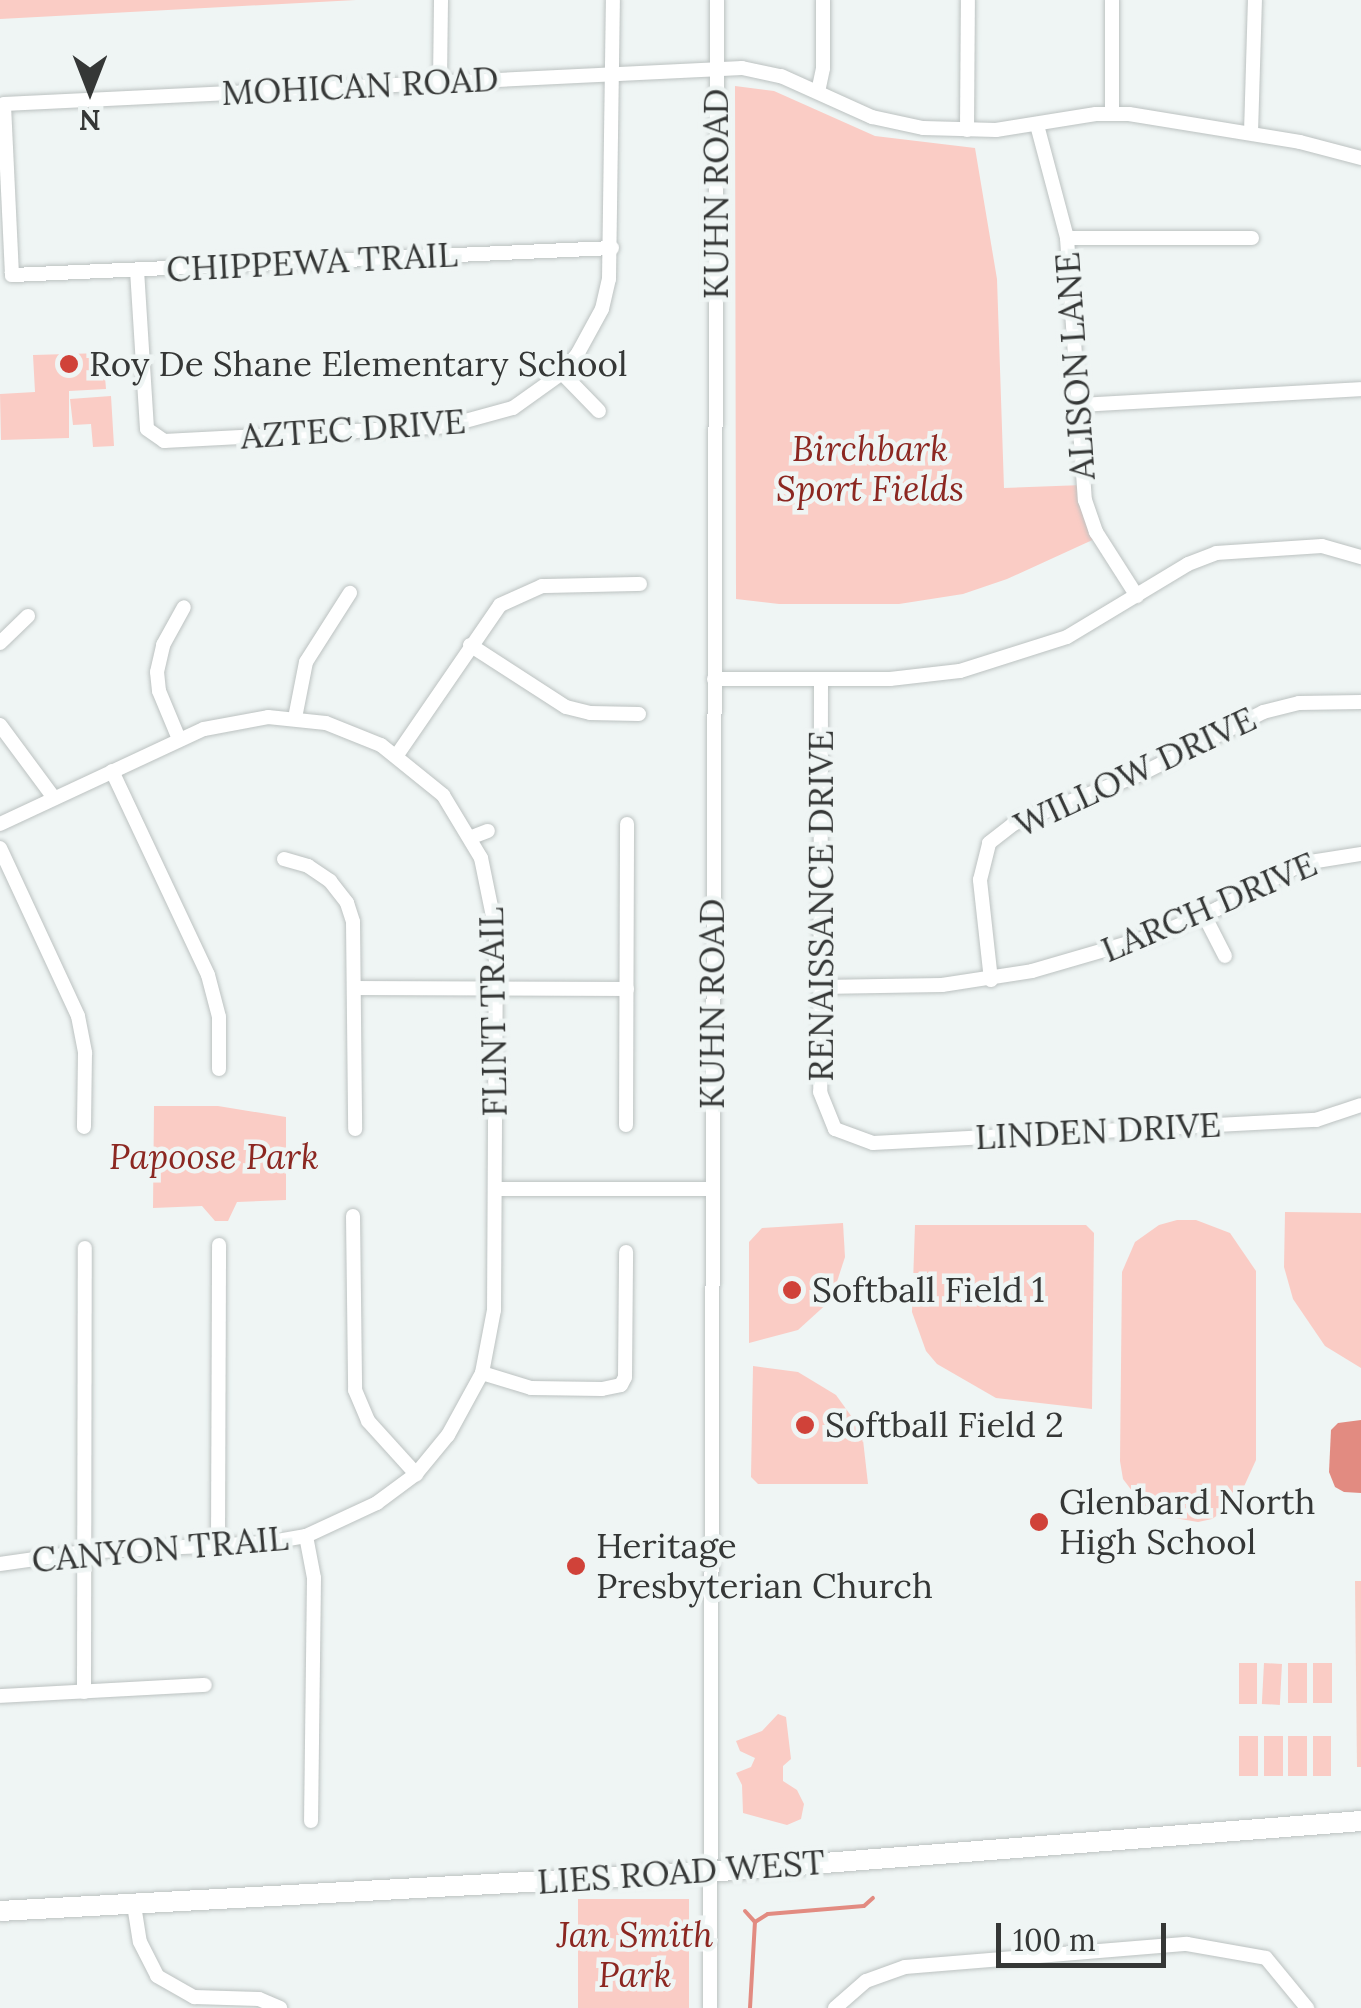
<!DOCTYPE html>
<style>
body{margin:0}
#map{position:relative;width:1361px;height:2008px;overflow:hidden;background:#eff5f4;font-family:Lora,serif}
div>[style]{position:absolute}
.green>*{inset:0;background:#faccc5;transform-origin:0 0}
.water>*{inset:0;background:#e28b81}
.stream>*{height:4px;margin:-2px;padding:0 2px;transform-origin:2px;border-radius:2px;background:#e28b81}
.roads{filter:drop-shadow(0 0 2px #bcc2c1) drop-shadow(0 0 2px #bcc2c1)}
.street>*{height:14px;margin:-7px;padding:0 7px;transform-origin:7px;border-radius:7px;background:#fff}
.secondary>*{height:20px;margin:-10px;padding:0 10px;transform-origin:10px;border-radius:10px;background:#fff}
.dots>*{width:28px;height:28px;translate:-50% -50%;box-sizing:border-box;border:5px solid #eff5f4;border-radius:50%}
span{translate:-50% -50%;white-space:nowrap;text-align:center;line-height:1.15;-webkit-text-stroke:9px #eff5f4;paint-order:stroke}
.street-label{font-size:35px;color:#353736}
.poi-label{font-size:35px;color:#353736}
.left{translate:0 -50%;text-align:left}
.park-label{font-size:35px;color:#8c2721;font-style:italic}
.north{position:absolute;left:40px;top:40px;width:100px;height:100px;-webkit-text-stroke:8px #eff5f4;paint-order:stroke;rotate:180deg;font-size:28px;font-weight:700;line-height:40px;text-align:center;color:#353736}
.north::after{content:'';display:block;margin:auto;width:35px;height:45px;background:#353736;clip-path:polygon(50% 0,100% 100%,50% 72%,0 100%)}
.scale{position:absolute;left:996px;top:1923px;width:170px;height:45px;box-sizing:border-box;border:5px solid #353736;border-top:0;padding-left:12px;font-size:30px;line-height:35px;white-space:nowrap;color:#353736;-webkit-text-stroke:8px #eff5f4;paint-order:stroke}
</style>
<div id="map">
<div class="green">
<div style="clip-path:polygon(0 0,356px 0,0 19px)"></div>
<div style="clip-path:polygon(735px 86px,774px 91px,875px 136px,975px 148px,997px 279px,1004px 488px,1083px 485px,1099px 537px,1007px 579px,963px 594px,899px 604px,779px 604px,736px 599px)"></div>
<div style="clip-path:polygon(103px 353px,106px 389px,69px 391px,69px 438px,1px 440px,0 394px,35px 392px,33px 355px)"></div>
<div style="clip-path:polygon(111px 396px,114px 446px,93px 447px,91px 424px,73px 425px,70px 399px)"></div>
<div style="clip-path:polygon(154px 1106px,218px 1106px,286px 1117px,286px 1200px,237px 1202px,228px 1221px,215px 1221px,202px 1206px,153px 1208px)"></div>
<div style="clip-path:polygon(1285px 1212px,1361px 1213px,1361px 1368px,1325px 1346px,1293px 1299px,1284px 1267px)"></div>
<div style="clip-path:polygon(1177px 1220px,1196px 1220px,1230px 1233px,1256px 1271px,1256px 1460px,1237px 1502px,1212px 1519px,1198px 1522px,1162px 1516px,1142px 1504px,1123px 1479px,1120px 1461px,1122px 1272px,1135px 1242px,1159px 1225px)"></div>
<div style="clip-path:polygon(843px 1223px,845px 1257px,831px 1300px,798px 1330px,749px 1343px,749px 1242px,762px 1228px)"></div>
<div style="clip-path:polygon(915px 1225px,1086px 1225px,1094px 1233px,1092px 1409px,996px 1398px,937px 1364px,926px 1351px,912px 1312px)"></div>
<div style="clip-path:polygon(753px 1366px,798px 1372px,836px 1395px,862px 1431px,868px 1484px,758px 1484px,751px 1477px)"></div>
<div style="clip-path:polygon(1355px 1581px,1361px 1581px,1361px 1767px,1357px 1767px)"></div>
<div style="left:1239px;top:1663px;width:18px;height:41px"></div>
<div style="left:1264px;top:1663px;width:18px;height:41px;rotate:3deg"></div>
<div style="left:1288px;top:1663px;width:19px;height:40px"></div>
<div style="left:1313px;top:1663px;width:19px;height:40px"></div>
<div style="clip-path:polygon(778px 1714px,786px 1717px,791px 1759px,783px 1766px,783px 1781px,797px 1790px,804px 1804px,801px 1819px,787px 1825px,743px 1813px,742px 1785px,736px 1773px,751px 1767px,755px 1758px,740px 1751px,736px 1741px,762px 1731px)"></div>
<div style="left:1239px;top:1736px;width:19px;height:40px"></div>
<div style="left:1264px;top:1736px;width:19px;height:40px"></div>
<div style="left:1288px;top:1736px;width:19px;height:40px"></div>
<div style="left:1313px;top:1736px;width:18px;height:40px"></div>
<div style="left:689px;top:1899px;width:109px;height:111px;rotate:90deg"></div>
</div>
<div class="water">
<div style="clip-path:polygon(1361px 1420px,1361px 1493px,1344px 1492px,1335px 1487px,1329px 1472px,1331px 1430px,1338px 1423px)"></div>
</div>
<div class="stream">
<div style="left:745px;top:1911px;width:15px;rotate:48deg"></div>
<div style="left:755px;top:1922px;width:15px;rotate:-32deg"></div>
<div style="left:768px;top:1914px;width:96px;rotate:-4.8deg"></div>
<div style="left:864px;top:1906px;width:12px;rotate:-42deg"></div>
<div style="left:750px;top:2008px;width:86px;rotate:-86.7deg"></div>
</div>
<div class="roads">
<div class="street">
<div style="left:440px;top:82px;width:82px;rotate:-89.3deg"></div>
<div style="left:818px;top:92px;width:25px;rotate:-78deg"></div>
<div style="left:823px;top:68px;width:68px;rotate:-90deg"></div>
<div style="left:1112px;top:113px;width:113px;rotate:-90deg"></div>
<div style="left:1037px;top:125px;width:117px;rotate:75.1deg"></div>
<div style="left:1067px;top:238px;width:263px;rotate:86.1deg"></div>
<div style="left:1085px;top:500px;width:34px;rotate:71deg"></div>
<div style="left:1096px;top:532px;width:76px;rotate:57.4deg"></div>
<div style="left:967px;top:130px;width:130px;rotate:-89.6deg"></div>
<div style="left:1251px;top:133px;width:133px;rotate:-88.3deg"></div>
<div style="left:1067px;top:238px;width:185px"></div>
<div style="left:612px;top:248px;width:601px;rotate:177.42deg"></div>
<div style="left:12px;top:275px;width:171px;rotate:-92.7deg"></div>
<div style="left:4px;top:104px;width:739px;rotate:-2.79deg"></div>
<div style="left:742px;top:68px;width:40px;rotate:12deg"></div>
<div style="left:781px;top:76px;width:100px;rotate:24.3deg"></div>
<div style="left:872px;top:117px;width:52px;rotate:12.2deg"></div>
<div style="left:923px;top:128px;width:73px;rotate:1.6deg"></div>
<div style="left:996px;top:130px;width:101px;rotate:-9.1deg"></div>
<div style="left:1096px;top:114px;width:33px"></div>
<div style="left:1129px;top:114px;width:173px;rotate:9.3deg"></div>
<div style="left:1300px;top:142px;width:63px;rotate:14.7deg"></div>
<div style="left:137px;top:270px;width:159px;rotate:86.4deg"></div>
<div style="left:147px;top:429px;width:21px;rotate:35deg"></div>
<div style="left:164px;top:441px;width:283px;rotate:-3deg"></div>
<div style="left:447px;top:426px;width:68px;rotate:-15.3deg"></div>
<div style="left:513px;top:408px;width:60px;rotate:-35.5deg"></div>
<div style="left:562px;top:373px;width:26px;rotate:-51deg"></div>
<div style="left:578px;top:353px;width:50px;rotate:-61.4deg"></div>
<div style="left:602px;top:309px;width:31px;rotate:-77deg"></div>
<div style="left:609px;top:279px;width:279px;rotate:-89.2deg"></div>
<div style="left:562px;top:373px;width:53px;rotate:45.8deg"></div>
<div style="left:1078px;top:405px;width:283px;rotate:-3.2deg"></div>
<div style="left:0;top:643px;width:39px;rotate:-44deg"></div>
<div style="left:470px;top:645px;width:114px;rotate:32.9deg"></div>
<div style="left:566px;top:707px;width:25px;rotate:14deg"></div>
<div style="left:590px;top:713px;width:49px;rotate:1.2deg"></div>
<div style="left:714px;top:679px;width:176px"></div>
<div style="left:890px;top:679px;width:70px;rotate:-6.5deg"></div>
<div style="left:960px;top:671px;width:112px;rotate:-17.6deg"></div>
<div style="left:1067px;top:637px;width:141px;rotate:-31.1deg"></div>
<div style="left:1188px;top:564px;width:30px;rotate:-21deg"></div>
<div style="left:1216px;top:553px;width:106px;rotate:-3.8deg"></div>
<div style="left:1322px;top:546px;width:41px;rotate:15.8deg"></div>
<div style="left:821px;top:680px;width:412px;rotate:90.1deg"></div>
<div style="left:820px;top:1092px;width:40px;rotate:68deg"></div>
<div style="left:835px;top:1129px;width:40px;rotate:20.2deg"></div>
<div style="left:873px;top:1143px;width:444px;rotate:-3deg"></div>
<div style="left:1316px;top:1120px;width:47px;rotate:-18.4deg"></div>
<div style="left:295px;top:718px;width:57px;rotate:-78.9deg"></div>
<div style="left:306px;top:662px;width:82px;rotate:-57.5deg"></div>
<div style="left:0;top:725px;width:91px;rotate:53.5deg"></div>
<div style="left:179px;top:739px;width:52px;rotate:-112.6deg"></div>
<div style="left:159px;top:691px;width:19px;rotate:-96deg"></div>
<div style="left:157px;top:672px;width:28px;rotate:-77deg"></div>
<div style="left:163px;top:645px;width:43px;rotate:-61.1deg"></div>
<div style="left:397px;top:755px;width:182px;rotate:-55.5deg"></div>
<div style="left:500px;top:605px;width:46px;rotate:-24.3deg"></div>
<div style="left:542px;top:586px;width:98px;rotate:-1.2deg"></div>
<div style="left:112px;top:771px;width:225px;rotate:64.8deg"></div>
<div style="left:208px;top:975px;width:43px;rotate:75.3deg"></div>
<div style="left:219px;top:1017px;width:52px;rotate:90deg"></div>
<div style="left:0;top:824px;width:225px;rotate:-25deg"></div>
<div style="left:204px;top:729px;width:65px;rotate:-10.6deg"></div>
<div style="left:268px;top:717px;width:58px;rotate:5.9deg"></div>
<div style="left:326px;top:723px;width:59px;rotate:21.8deg"></div>
<div style="left:381px;top:745px;width:80px;rotate:38.9deg"></div>
<div style="left:443px;top:795px;width:74px;rotate:58.9deg"></div>
<div style="left:481px;top:858px;width:75px;rotate:78.4deg"></div>
<div style="left:496px;top:931px;width:379px;rotate:90.3deg"></div>
<div style="left:494px;top:1310px;width:64px;rotate:100.8deg"></div>
<div style="left:482px;top:1373px;width:71px;rotate:118.7deg"></div>
<div style="left:448px;top:1435px;width:50px;rotate:129.4deg"></div>
<div style="left:416px;top:1474px;width:49px;rotate:143.4deg"></div>
<div style="left:377px;top:1503px;width:78px;rotate:155.1deg"></div>
<div style="left:306px;top:1536px;width:42px;rotate:170.3deg"></div>
<div style="left:265px;top:1543px;width:181px;rotate:177.2deg"></div>
<div style="left:84px;top:1552px;width:85px;rotate:171.9deg"></div>
<div style="left:472px;top:837px;width:17px;rotate:-21deg"></div>
<div style="left:0;top:848px;width:185px;rotate:65.1deg"></div>
<div style="left:78px;top:1016px;width:38px;rotate:79deg"></div>
<div style="left:85px;top:1053px;width:74px;rotate:90.8deg"></div>
<div style="left:284px;top:859px;width:25px;rotate:16deg"></div>
<div style="left:308px;top:866px;width:27px;rotate:34deg"></div>
<div style="left:330px;top:881px;width:28px;rotate:52deg"></div>
<div style="left:347px;top:903px;width:20px;rotate:72deg"></div>
<div style="left:353px;top:922px;width:207px;rotate:89.4deg"></div>
<div style="left:1204px;top:915px;width:46px;rotate:62.9deg"></div>
<div style="left:991px;top:980px;width:101px;rotate:-96.3deg"></div>
<div style="left:980px;top:880px;width:38px;rotate:-76deg"></div>
<div style="left:989px;top:843px;width:31px;rotate:-38deg"></div>
<div style="left:1013px;top:824px;width:140px;rotate:-21.4deg"></div>
<div style="left:1143px;top:773px;width:135px;rotate:-26.9deg"></div>
<div style="left:1263px;top:712px;width:37px;rotate:-14deg"></div>
<div style="left:1299px;top:703px;width:62px;rotate:-0.9deg"></div>
<div style="left:820px;top:987px;width:122px;rotate:-0.9deg"></div>
<div style="left:942px;top:985px;width:91px;rotate:-8.8deg"></div>
<div style="left:1032px;top:971px;width:129px;rotate:-16.2deg"></div>
<div style="left:1156px;top:935px;width:66px;rotate:-23.1deg"></div>
<div style="left:1217px;top:909px;width:98px;rotate:-27.9deg"></div>
<div style="left:1304px;top:863px;width:58px;rotate:-9deg"></div>
<div style="left:355px;top:988px;width:272px;rotate:0.2deg"></div>
<div style="left:626px;top:1125px;width:301px;rotate:-89.8deg"></div>
<div style="left:495px;top:1189px;width:217px"></div>
<div style="left:353px;top:1216px;width:174px;rotate:89.3deg"></div>
<div style="left:355px;top:1390px;width:34px;rotate:67deg"></div>
<div style="left:368px;top:1421px;width:72px;rotate:47.8deg"></div>
<div style="left:482px;top:1373px;width:51px;rotate:17deg"></div>
<div style="left:531px;top:1388px;width:71px;rotate:0.8deg"></div>
<div style="left:602px;top:1389px;width:19px;rotate:-12deg"></div>
<div style="left:621px;top:1385px;width:9px;rotate:-63deg"></div>
<div style="left:625px;top:1377px;width:125px;rotate:-89.5deg"></div>
<div style="left:306px;top:1536px;width:43px;rotate:79.2deg"></div>
<div style="left:314px;top:1578px;width:243px;rotate:90.7deg"></div>
<div style="left:218px;top:1546px;width:301px;rotate:-89.8deg"></div>
<div style="left:84px;top:1692px;width:444px;rotate:-89.9deg"></div>
<div style="left:0;top:1696px;width:205px;rotate:-3.1deg"></div>
<div style="left:134px;top:1905px;width:37px;rotate:81deg"></div>
<div style="left:140px;top:1942px;width:38px;rotate:63deg"></div>
<div style="left:157px;top:1976px;width:43px;rotate:29.6deg"></div>
<div style="left:194px;top:1997px;width:65px;rotate:1.8deg"></div>
<div style="left:259px;top:1999px;width:23px;rotate:23deg"></div>
<div style="left:710px;top:2008px;width:2008px;rotate:-89.8deg"></div>
<div style="left:835px;top:2008px;width:41px;rotate:-41.1deg"></div>
<div style="left:866px;top:1981px;width:41px;rotate:-19.7deg"></div>
<div style="left:905px;top:1967px;width:283px;rotate:-4.7deg"></div>
<div style="left:1187px;top:1944px;width:80px;rotate:10deg"></div>
<div style="left:1266px;top:1958px;width:65px;rotate:50.6deg"></div>
</div>
<div class="secondary">
<div style="left:0;top:1911px;width:710px;rotate:-3.15deg"></div>
<div style="left:709px;top:1872px;width:654px;rotate:-4.47deg"></div>
</div>
</div>
<div class="dots">
<div style="left:69px;top:364px;background:#d04239"></div>
<div style="left:792px;top:1290px;background:#d04239"></div>
<div style="left:805px;top:1425px;background:#d04239"></div>
<div style="left:1039px;top:1522px;background:#d04239"></div>
<div style="left:576px;top:1566px;background:#d04239"></div>
</div>
<div class="street-label">
<span style="left:360px;top:86px;rotate:-3deg">MOHICAN ROAD</span>
<span style="left:716px;top:194px;rotate:-90deg">KUHN ROAD</span>
<span style="left:312px;top:262px;rotate:-3deg">CHIPPEWA TRAIL</span>
<span style="left:1075px;top:366px;rotate:-94deg">ALISON LANE</span>
<span style="left:353px;top:429px;rotate:-4deg">AZTEC DRIVE</span>
<span style="left:1135px;top:772px;rotate:-25deg">WILLOW DRIVE</span>
<span style="left:821px;top:906px;rotate:-90deg">RENAISSANCE DRIVE</span>
<span style="left:1209px;top:907px;rotate:-23deg">LARCH DRIVE</span>
<span style="left:712px;top:1004px;rotate:-90deg">KUHN ROAD</span>
<span style="left:493px;top:1012px;rotate:-91deg">FLINT TRAIL</span>
<span style="left:1098px;top:1131px;rotate:-3deg">LINDEN DRIVE</span>
<span style="left:160px;top:1549px;rotate:-5deg">CANYON TRAIL</span>
<span style="left:681px;top:1872px;rotate:-4deg">LIES ROAD WEST</span>
</div>
<div class="poi-label">
<span class="left" style="left:89px;top:364px">Roy De Shane Elementary School</span>
<span class="left" style="left:812px;top:1290px">Softball Field 1</span>
<span class="left" style="left:825px;top:1425px">Softball Field 2</span>
<span class="left" style="left:1059px;top:1522px">Glenbard North<br>High School</span>
<span class="left" style="left:596px;top:1566px">Heritage<br>Presbyterian Church</span>
</div>
<div class="park-label">
<span style="left:870px;top:469px">Birchbark<br>Sport Fields</span>
<span style="left:214px;top:1157px">Papoose Park</span>
<span style="left:635px;top:1955px">Jan Smith<br>Park</span>
</div>
<div class="north">N</div>
<div class="scale">100 m</div>
</div>
